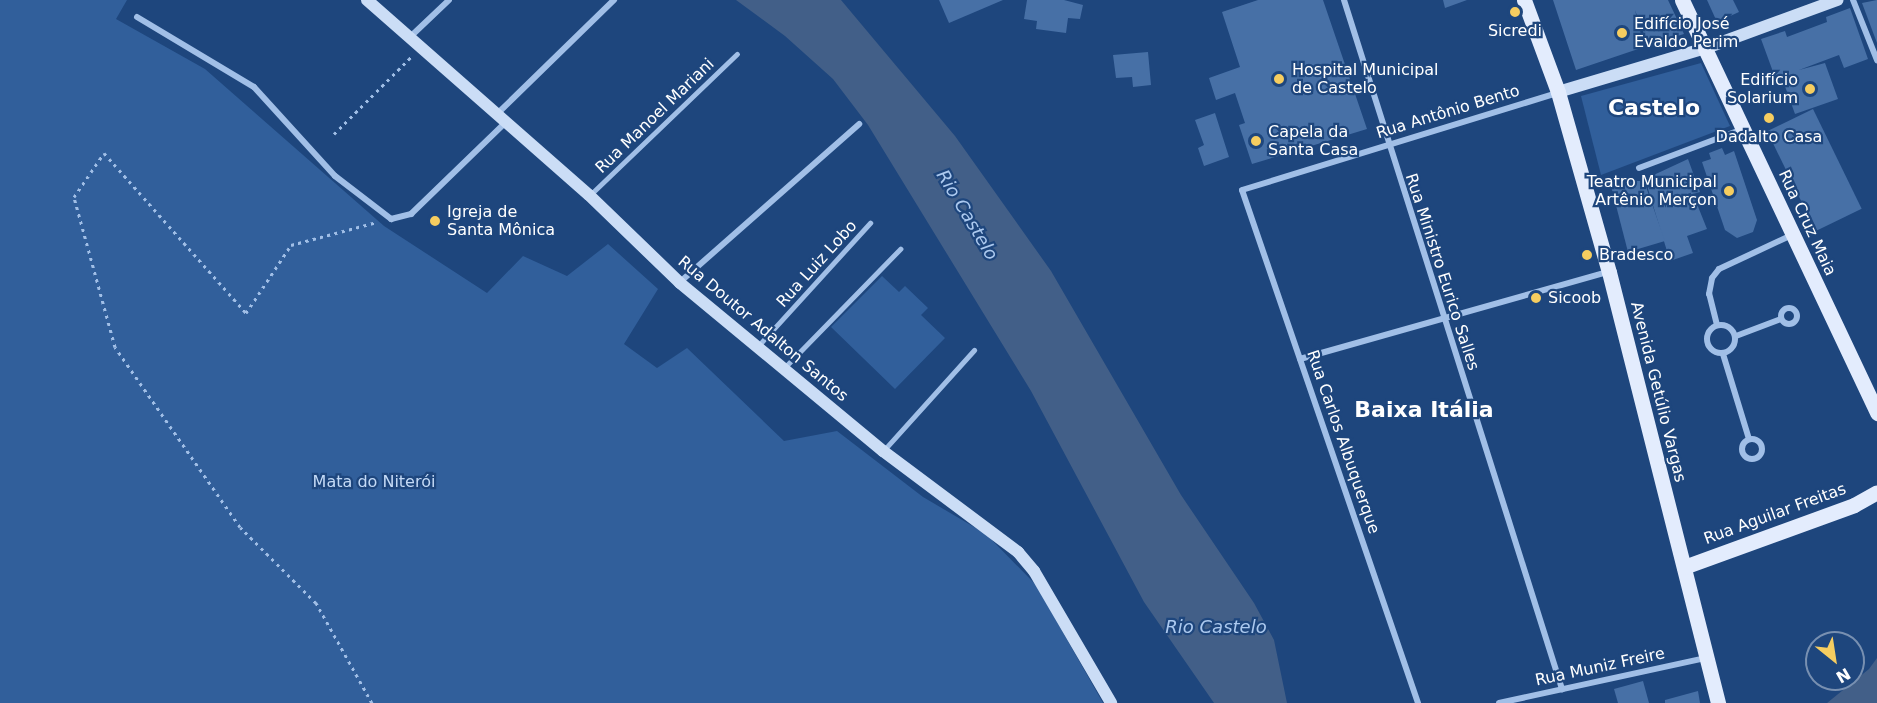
<!DOCTYPE html>
<meta charset="utf-8">
<style>
body{margin:0}
#map{position:relative;width:1877px;height:703px;overflow:hidden;background:#1e467d;font-family:"DejaVu Sans",sans-serif}
div>[style]{position:absolute}
.green>*{inset:0;background:#315f9b}
.water>*{inset:0;background:#425f88}
.building>*{inset:0;background:#4770a6;transform-origin:0 0}
.path>*{height:3px;margin-top:-1.5px;transform-origin:0;background:repeating-linear-gradient(90deg,#a1bfe7 0 3px,transparent 0 7.5px)}
.lane>*{height:4.5px;margin:-2.25px;padding:0 2.25px;transform-origin:2.25px;border-radius:2.25px;background:#a1bfe7}
.street>*{height:6px;margin:-3px;padding:0 3px;transform-origin:3px;border-radius:3px;background:#a1bfe7}
.street>.ring{margin:-3px;padding:0;box-sizing:content-box;background:none;border:6px solid #a1bfe7;border-radius:50%}
.secondary>*{height:12px;margin:-6px;padding:0 6px;transform-origin:6px;border-radius:6px;background:#cbddf6}
.primary>*{height:15px;margin:-7.5px;padding:0 7.5px;transform-origin:7.5px;border-radius:7.5px;background:#e3ecfd}
.dots>*{width:16px;height:16px;translate:-50% -50%;box-sizing:border-box;border:3px solid #1e467d;border-radius:50%}
span{translate:-50% -50%;white-space:nowrap;text-align:center;line-height:1.15;-webkit-text-stroke:4.5px #1e467d;paint-order:stroke}
.poi-label{font-size:16px;color:#fff}
.left{translate:0 -50%;text-align:left}
.right{translate:-100% -50%;text-align:right}
.street-label{font-size:16px;color:#fff}
.park-label{font-size:16px;color:#c4daf6}
.water-label{font-size:18px;color:#acc9ef;font-style:italic}
.district-label{font-size:22px;color:#fff;font-weight:700}
.north{position:absolute;left:1805px;top:631px;width:60px;height:60px;box-sizing:border-box;background:#1e467d;border:2px solid #7890b1;border-radius:50%;rotate:150deg;font-size:16px;font-weight:700;line-height:24px;text-align:center;color:#fff}
.north::after{content:'';display:block;margin:auto;width:21px;height:27px;background:#f6cd60;clip-path:polygon(50% 0,100% 100%,50% 72%,0 100%)}
</style>
<div id="map">
<div class="green">
<div style="clip-path:polygon(0 0,127px 0,116px 19px,205px 69px,384px 226px,487px 293px,523px 256px,567px 276px,608px 244px,658px 289px,624px 344px,657px 368px,687px 348px,784px 441px,837px 431px,923px 497px,986px 534px,1036px 585px,1103px 703px,0 703px)"></div>
<div style="clip-path:polygon(1701px 63px,1730px 126px,1601px 175px,1581px 96px)"></div>
<div style="clip-path:polygon(882px 276px,899px 292px,905px 286px,928px 308px,921px 315px,945px 338px,895px 389px,831px 327px)"></div>
</div>
<div class="water">
<div style="clip-path:polygon(736px 0,841px 0,955px 136px,1051px 271px,1181px 495px,1254px 603px,1274px 640px,1287px 703px,1214px 703px,1144px 602px,1031px 391px,868px 125px,833px 79px,785px 36px)"></div>
<div style="clip-path:polygon(1877px 658px,1877px 703px,1827px 703px,1869px 669px)"></div>
</div>
<div class="building">
<div style="clip-path:polygon(939px 0,1003px 0,949px 23px)"></div>
<div style="clip-path:polygon(1027px 0,1064px 0,1083px 5px,1080px 19px,1068px 18px,1066px 33px,1036px 29px,1037px 21px,1024px 19px)"></div>
<div style="clip-path:polygon(1258px 0,1323px 0,1367px 129px,1252px 164px,1239px 125px,1245px 123px,1235px 93px,1216px 100px,1209px 78px,1240px 67px,1222px 12px)"></div>
<div style="clip-path:polygon(1443px 0,1467px 0,1445px 8px)"></div>
<div style="clip-path:polygon(1553px 0,1668px 0,1684px 34px,1648px 45px,1635px 10px,1644px 47px,1576px 70px)"></div>
<div style="clip-path:polygon(1707px 0,1733px 0,1739px 12px,1717px 22px)"></div>
<div style="clip-path:polygon(1877px 0,1877px 43px,1862px 3px)"></div>
<div style="clip-path:polygon(1850px 8px,1868px 59px,1844px 68px,1839px 55px,1799px 70px,1825px 63px,1838px 99px,1795px 114px,1782px 78px,1776px 80px,1761px 39px,1785px 31px,1787px 37px,1827px 22px,1826px 17px)"></div>
<div style="clip-path:polygon(1148px 52px,1151px 85px,1133px 87px,1132px 77px,1116px 78px,1113px 55px)"></div>
<div style="left:1813px;top:109px;width:111px;height:51px;rotate:64deg"></div>
<div style="clip-path:polygon(1215px 113px,1229px 157px,1204px 166px,1198px 148px,1204px 145px,1195px 120px)"></div>
<div style="clip-path:polygon(1722px 148px,1725px 155px,1734px 151px,1757px 220px,1753px 232px,1737px 238px,1725px 230px,1702px 162px,1711px 159px,1709px 153px)"></div>
<div style="clip-path:polygon(1688px 159px,1700px 192px,1693px 194px,1707px 229px,1687px 236px,1693px 253px,1670px 261px,1645px 179px)"></div>
<div style="clip-path:polygon(1631px 181px,1644px 181px,1665px 241px,1628px 252px,1611px 186px)"></div>
<div style="clip-path:polygon(1643px 681px,1649px 703px,1618px 703px,1614px 689px)"></div>
<div style="clip-path:polygon(1698px 691px,1700px 703px,1665px 703px,1665px 700px)"></div>
</div>
<div class="path">
<div style="left:334px;top:134px;width:110px;rotate:-45deg"></div>
<div style="left:372px;top:703px;width:115px;rotate:-119.2deg"></div>
<div style="left:316px;top:603px;width:107px;rotate:-135deg"></div>
<div style="left:240px;top:527px;width:219px;rotate:-124.8deg"></div>
<div style="left:115px;top:347px;width:156px;rotate:-105.3deg"></div>
<div style="left:74px;top:197px;width:53px;rotate:-55.7deg"></div>
<div style="left:104px;top:153px;width:214px;rotate:48.4deg"></div>
<div style="left:246px;top:313px;width:82px;rotate:-56.5deg"></div>
<div style="left:291px;top:245px;width:89px;rotate:-15deg"></div>
</div>
<div class="lane">
<div style="left:591px;top:194px;width:202px;rotate:-43.8deg"></div>
<div style="left:759px;top:345px;width:165px;rotate:-47.7deg"></div>
<div style="left:785px;top:367px;width:165px;rotate:-45.7deg"></div>
<div style="left:885px;top:449px;width:133px;rotate:-48deg"></div>
</div>
<div class="street">
<div style="left:1344px;top:0;width:723px;rotate:72.44deg"></div>
<div style="left:1853px;top:0;width:65px;rotate:68.2deg"></div>
<div style="left:137px;top:17px;width:136px;rotate:30.9deg"></div>
<div style="left:254px;top:87px;width:120px;rotate:47.7deg"></div>
<div style="left:335px;top:176px;width:71px;rotate:37.5deg"></div>
<div style="left:391px;top:219px;width:21px;rotate:-14deg"></div>
<div style="left:411px;top:214px;width:131px;rotate:-44.1deg"></div>
<div style="left:409px;top:38px;width:55px;rotate:-43.5deg"></div>
<div style="left:496px;top:115px;width:165px;rotate:-44.3deg"></div>
<div style="left:1639px;top:168px;width:111px;rotate:-20.6deg"></div>
<div style="left:680px;top:282px;width:239px;rotate:-41.4deg"></div>
<div class="ring" style="left:1781px;top:308px;width:10px;height:10px"></div>
<div class="ring" style="left:1707px;top:325px;width:22px;height:22px"></div>
<div style="left:1717px;top:325px;width:32px;rotate:-104deg"></div>
<div style="left:1709px;top:294px;width:16px;rotate:-79deg"></div>
<div style="left:1712px;top:278px;width:11px;rotate:-52deg"></div>
<div style="left:1719px;top:269px;width:81px;rotate:-25deg"></div>
<div style="left:1736px;top:336px;width:48px;rotate:-20.7deg"></div>
<div style="left:1723px;top:354px;width:89px;rotate:73deg"></div>
<div style="left:1300px;top:359px;width:320px;rotate:-15.8deg"></div>
<div class="ring" style="left:1742px;top:439px;width:14px;height:14px"></div>
<div style="left:1418px;top:703px;width:542px;rotate:-108.94deg"></div>
<div style="left:1242px;top:190px;width:331px;rotate:-17.1deg"></div>
<div style="left:1499px;top:703px;width:212px;rotate:-12.3deg"></div>
</div>
<div class="secondary">
<div style="left:367px;top:0;width:295px;rotate:41.3deg"></div>
<div style="left:589px;top:195px;width:127px;rotate:44deg"></div>
<div style="left:680px;top:283px;width:264px;rotate:39.6deg"></div>
<div style="left:883px;top:451px;width:169px;rotate:36.8deg"></div>
<div style="left:1018px;top:552px;width:25px;rotate:50deg"></div>
<div style="left:1034px;top:571px;width:153px;rotate:59.7deg"></div>
<div style="left:1558px;top:92px;width:154px;rotate:-16.6deg"></div>
<div style="left:1706px;top:48px;width:140px;rotate:-20.1deg"></div>
</div>
<div class="primary">
<div style="left:1524px;top:0;width:98px;rotate:69.7deg"></div>
<div style="left:1558px;top:92px;width:187px;rotate:74.2deg"></div>
<div style="left:1609px;top:272px;width:445px;rotate:75.8deg"></div>
<div style="left:1682px;top:0;width:457px;rotate:64.7deg"></div>
<div style="left:1684px;top:567px;width:181px;rotate:-20deg"></div>
<div style="left:1854px;top:505px;width:26px;rotate:-29deg"></div>
</div>
<div class="dots">
<div style="left:1515px;top:12px;background:#f6cd60"></div>
<div style="left:1622px;top:33px;background:#f6cd60"></div>
<div style="left:1279px;top:79px;background:#f6cd60"></div>
<div style="left:1810px;top:89px;background:#f6cd60"></div>
<div style="left:1769px;top:118px;background:#f6cd60"></div>
<div style="left:1256px;top:141px;background:#f6cd60"></div>
<div style="left:1729px;top:191px;background:#f6cd60"></div>
<div style="left:435px;top:221px;background:#f6cd60"></div>
<div style="left:1587px;top:255px;background:#f6cd60"></div>
<div style="left:1536px;top:298px;background:#f6cd60"></div>
</div>
<div class="poi-label">
<span class="left" style="left:1634px;top:33px">Edifício José<br>Evaldo Perim</span>
<span style="left:1515px;top:31px">Sicredi</span>
<span class="left" style="left:1292px;top:79px">Hospital Municipal<br>de Castelo</span>
<span class="right" style="left:1798px;top:89px">Edifício<br>Solarium</span>
<span class="left" style="left:1268px;top:141px">Capela da<br>Santa Casa</span>
<span style="left:1769px;top:137px">Dadalto Casa</span>
<span class="right" style="left:1717px;top:191px">Teatro Municipal<br>Artênio Merçon</span>
<span class="left" style="left:447px;top:221px">Igreja de<br>Santa Mônica</span>
<span class="left" style="left:1599px;top:255px">Bradesco</span>
<span class="left" style="left:1548px;top:298px">Sicoob</span>
</div>
<div class="street-label">
<span style="left:1448px;top:112px;rotate:-17deg">Rua Antônio Bento</span>
<span style="left:655px;top:116px;rotate:-44deg">Rua Manoel Mariani</span>
<span style="left:1807px;top:223px;rotate:65deg">Rua Cruz Maia</span>
<span style="left:817px;top:264px;rotate:-48deg">Rua Luiz Lobo</span>
<span style="left:1442px;top:272px;rotate:72deg">Rua Ministro Eurico Salles</span>
<span style="left:763px;top:329px;rotate:40deg">Rua Doutor Adalton Santos</span>
<span style="left:1658px;top:392px;rotate:76deg">Avenida Getúlio Vargas</span>
<span style="left:1343px;top:442px;rotate:71deg">Rua Carlos Albuquerque</span>
<span style="left:1775px;top:514px;rotate:-20deg">Rua Aguilar Freitas</span>
<span style="left:1600px;top:667px;rotate:-12deg">Rua Muniz Freire</span>
</div>
<div class="park-label">
<span style="left:374px;top:482px">Mata do Niterói</span>
</div>
<div class="water-label">
<span style="left:967px;top:215px;rotate:59deg">Rio Castelo</span>
<span style="left:1216px;top:627px">Rio Castelo</span>
</div>
<div class="district-label">
<span style="left:1654px;top:108px">Castelo</span>
<span style="left:1424px;top:410px">Baixa Itália</span>
</div>
<div class="north">N</div>
</div>
